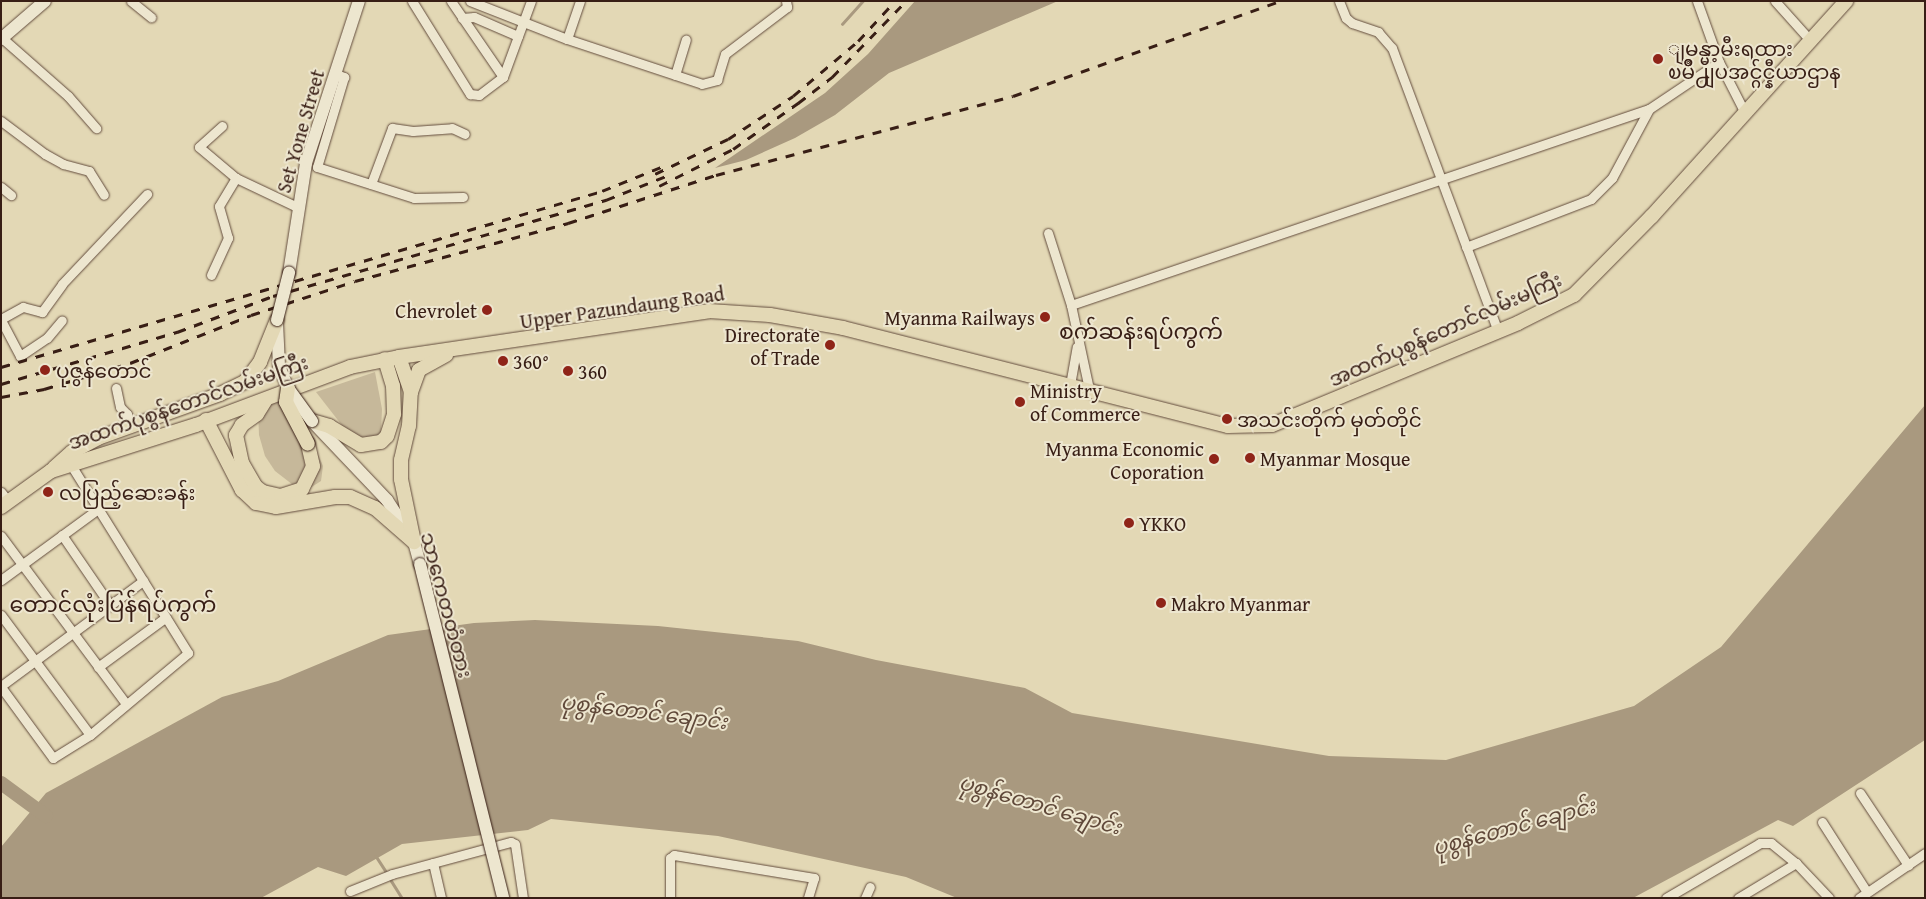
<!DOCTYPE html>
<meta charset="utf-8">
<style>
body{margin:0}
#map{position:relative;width:1926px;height:899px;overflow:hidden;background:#e3d8b5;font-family:"Gentium Book Plus","Noto Sans Myanmar",serif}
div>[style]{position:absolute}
.green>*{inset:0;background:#c6b89a}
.water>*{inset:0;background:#a9997f}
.stream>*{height:2.5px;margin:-1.25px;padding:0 1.25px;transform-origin:1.25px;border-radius:1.25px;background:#a9997f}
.river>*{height:14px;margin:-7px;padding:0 7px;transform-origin:7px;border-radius:7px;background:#a9997f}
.roads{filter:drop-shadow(0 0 1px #634c3d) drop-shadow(0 0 1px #634c3d)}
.minor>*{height:9px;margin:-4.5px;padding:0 4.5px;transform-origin:4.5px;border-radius:4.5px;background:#ede6cf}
.secondary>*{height:12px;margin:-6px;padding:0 6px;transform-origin:6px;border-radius:6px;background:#ede6cf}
.primary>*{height:14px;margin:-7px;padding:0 7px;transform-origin:7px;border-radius:7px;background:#e3d8b5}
.rail>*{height:2.5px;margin-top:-1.25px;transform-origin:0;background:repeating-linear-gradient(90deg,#381e15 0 9px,transparent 0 18px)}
.bridges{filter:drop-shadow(0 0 1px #381e15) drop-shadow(0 0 1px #381e15)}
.secondary-bridge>*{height:12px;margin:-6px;padding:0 6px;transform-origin:6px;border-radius:6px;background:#ede6cf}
.primary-bridge>*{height:14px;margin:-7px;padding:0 7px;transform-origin:7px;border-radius:7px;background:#e3d8b5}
.dots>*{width:14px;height:14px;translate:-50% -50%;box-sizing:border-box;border:2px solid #ede6cf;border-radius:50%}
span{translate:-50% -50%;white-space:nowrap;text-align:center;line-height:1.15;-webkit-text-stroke:4px #ede6cf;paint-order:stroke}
.poi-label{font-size:20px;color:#381e15}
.left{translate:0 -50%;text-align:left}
.right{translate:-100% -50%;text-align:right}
.street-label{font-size:20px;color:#381e15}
.water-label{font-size:21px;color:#60493a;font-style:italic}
.quarter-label{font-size:22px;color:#381e15}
.frame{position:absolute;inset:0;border:2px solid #381e15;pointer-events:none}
</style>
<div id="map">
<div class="green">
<div style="clip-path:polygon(375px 372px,382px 409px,381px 432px,374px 440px,351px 437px,316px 392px)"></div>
<div style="clip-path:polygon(292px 395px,323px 466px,321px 481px,310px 488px,297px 488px,275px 471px,265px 456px,259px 435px,258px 409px)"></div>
</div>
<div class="water">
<div style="clip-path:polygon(915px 1px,1058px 1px,889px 73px,835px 115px,795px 138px,746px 160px,715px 168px,825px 93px,868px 54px)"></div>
<div style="clip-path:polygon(1925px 405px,1925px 740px,1793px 826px,1778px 820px,1633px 898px,957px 898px,906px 877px,718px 836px,551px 819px,528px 830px,402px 844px,346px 876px,318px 867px,261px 898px,1px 898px,1px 847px,46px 793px,222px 697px,278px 681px,388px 635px,474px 623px,535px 620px,658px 626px,798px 641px,876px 660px,1025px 688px,1072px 713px,1329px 756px,1446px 760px,1634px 706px,1721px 647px)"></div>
</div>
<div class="stream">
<div style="left:842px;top:24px;width:31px;rotate:-48deg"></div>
<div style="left:376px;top:856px;width:20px;rotate:57deg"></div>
<div style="left:389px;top:877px;width:25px;rotate:58deg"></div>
</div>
<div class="river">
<div style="left:1px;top:783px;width:56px;rotate:36.3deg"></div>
</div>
<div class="roads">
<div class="minor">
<div style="left:131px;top:1px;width:26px;rotate:39deg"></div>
<div style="left:412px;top:1px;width:110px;rotate:58.1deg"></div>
<div style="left:470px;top:94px;width:9px;rotate:6deg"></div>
<div style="left:479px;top:95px;width:30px;rotate:-37deg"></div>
<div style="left:503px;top:77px;width:81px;rotate:-69.8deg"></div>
<div style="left:451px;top:1px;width:92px;rotate:55.6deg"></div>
<div style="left:470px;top:1px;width:104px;rotate:21.4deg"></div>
<div style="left:567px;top:39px;width:142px;rotate:18.4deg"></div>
<div style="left:702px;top:84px;width:16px;rotate:-15deg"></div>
<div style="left:717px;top:80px;width:27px;rotate:-73deg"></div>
<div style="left:725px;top:54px;width:78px;rotate:-37.2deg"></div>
<div style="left:787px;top:7px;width:6px;rotate:-99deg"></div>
<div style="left:1339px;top:1px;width:18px;rotate:68deg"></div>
<div style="left:1346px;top:18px;width:8px;rotate:40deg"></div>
<div style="left:1352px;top:23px;width:28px;rotate:19deg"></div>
<div style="left:1378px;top:32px;width:21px;rotate:49deg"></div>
<div style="left:1392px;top:48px;width:302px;rotate:69.5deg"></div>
<div style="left:1697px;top:1px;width:65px;rotate:70.2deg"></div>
<div style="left:1719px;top:62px;width:57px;rotate:63deg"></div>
<div style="left:1775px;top:1px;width:52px;rotate:48.1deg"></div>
<div style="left:462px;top:18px;width:12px;rotate:-5deg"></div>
<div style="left:474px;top:17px;width:48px;rotate:23.4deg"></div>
<div style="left:2px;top:38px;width:88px;rotate:41.3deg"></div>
<div style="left:68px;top:96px;width:43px;rotate:48.8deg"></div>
<div style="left:567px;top:39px;width:40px;rotate:-71.1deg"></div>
<div style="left:336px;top:74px;width:9px;rotate:21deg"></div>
<div style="left:344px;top:77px;width:94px;rotate:106.7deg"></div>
<div style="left:317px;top:167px;width:102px;rotate:17.7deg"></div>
<div style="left:414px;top:198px;width:49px;rotate:-1.2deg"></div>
<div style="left:675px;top:75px;width:37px;rotate:-73deg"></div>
<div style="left:1px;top:121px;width:55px;rotate:36.9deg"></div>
<div style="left:45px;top:154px;width:21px;rotate:29deg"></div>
<div style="left:63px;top:164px;width:27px;rotate:15deg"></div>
<div style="left:89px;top:171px;width:28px;rotate:58deg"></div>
<div style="left:222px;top:126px;width:31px;rotate:138deg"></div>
<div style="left:199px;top:147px;width:48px;rotate:40deg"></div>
<div style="left:236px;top:178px;width:68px;rotate:25.4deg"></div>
<div style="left:371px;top:184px;width:60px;rotate:-69.4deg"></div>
<div style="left:392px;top:128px;width:21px;rotate:8deg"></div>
<div style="left:413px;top:131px;width:39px;rotate:-4deg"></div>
<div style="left:452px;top:128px;width:14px;rotate:25deg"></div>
<div style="left:1px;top:187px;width:13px;rotate:39deg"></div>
<div style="left:1048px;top:233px;width:76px;rotate:72.3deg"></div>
<div style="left:1071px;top:305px;width:86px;rotate:77.9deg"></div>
<div style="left:1466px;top:247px;width:134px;rotate:-21deg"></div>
<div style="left:1591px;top:199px;width:30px;rotate:-45deg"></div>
<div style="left:1612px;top:178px;width:78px;rotate:-61.8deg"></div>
<div style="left:211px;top:275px;width:41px;rotate:-65.3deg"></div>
<div style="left:228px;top:238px;width:33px;rotate:-106deg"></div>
<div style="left:219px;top:206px;width:33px;rotate:-59deg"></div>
<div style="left:1071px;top:305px;width:610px;rotate:-18.73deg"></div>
<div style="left:1649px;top:109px;width:84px;rotate:-33.9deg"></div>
<div style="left:1px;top:319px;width:25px;rotate:-29deg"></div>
<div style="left:23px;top:307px;width:20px;rotate:15deg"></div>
<div style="left:42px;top:312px;width:34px;rotate:-54deg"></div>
<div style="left:62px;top:284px;width:124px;rotate:-46.6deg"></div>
<div style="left:1px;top:320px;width:41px;rotate:62.2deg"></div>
<div style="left:20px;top:356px;width:32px;rotate:-34deg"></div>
<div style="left:47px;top:338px;width:23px;rotate:-50deg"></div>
<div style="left:1070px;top:385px;width:39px;rotate:-80deg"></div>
<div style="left:116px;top:388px;width:19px;rotate:78deg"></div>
<div style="left:120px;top:407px;width:10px;rotate:45deg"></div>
<div style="left:127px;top:414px;width:14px;rotate:73deg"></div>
<div style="left:1px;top:492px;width:11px;rotate:52deg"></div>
<div style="left:62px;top:535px;width:85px;rotate:55.6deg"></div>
<div style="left:1px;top:536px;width:209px;rotate:53.3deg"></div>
<div style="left:1px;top:580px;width:120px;rotate:-36.2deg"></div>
<div style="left:1px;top:615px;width:149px;rotate:53.4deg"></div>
<div style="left:98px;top:667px;width:84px;rotate:-36.3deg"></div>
<div style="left:1px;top:686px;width:177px;rotate:-36.5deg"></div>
<div style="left:1px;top:687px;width:88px;rotate:53.8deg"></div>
<div style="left:53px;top:758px;width:44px;rotate:-31.9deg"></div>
<div style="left:90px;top:735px;width:128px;rotate:-39.9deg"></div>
<div style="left:188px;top:653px;width:221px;rotate:-121.9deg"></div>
<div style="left:1860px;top:793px;width:87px;rotate:56.3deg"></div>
<div style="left:1822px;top:822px;width:83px;rotate:57.3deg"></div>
<div style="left:433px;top:863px;width:36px;rotate:77deg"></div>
<div style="left:350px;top:891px;width:45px;rotate:-22deg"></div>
<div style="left:392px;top:874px;width:123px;rotate:-15.1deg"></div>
<div style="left:511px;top:842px;width:4px;rotate:27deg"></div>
<div style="left:515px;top:844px;width:55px;rotate:81.6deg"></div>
<div style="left:670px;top:898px;width:40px;rotate:-90deg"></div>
<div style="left:670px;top:858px;width:5px;rotate:-37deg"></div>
<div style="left:674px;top:855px;width:142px;rotate:9.3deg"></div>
<div style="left:814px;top:878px;width:21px;rotate:107deg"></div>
<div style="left:865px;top:898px;width:12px;rotate:-66deg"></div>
<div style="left:1666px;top:898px;width:109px;rotate:-30.3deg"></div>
<div style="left:1760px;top:843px;width:11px"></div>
<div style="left:1771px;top:843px;width:32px;rotate:39deg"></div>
<div style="left:1738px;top:898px;width:68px;rotate:-31.1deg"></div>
<div style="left:1796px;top:863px;width:48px;rotate:46.7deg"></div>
<div style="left:1859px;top:898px;width:80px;rotate:-34.3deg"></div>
</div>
<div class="secondary">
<div style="left:1px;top:39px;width:58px;rotate:-40.8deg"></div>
<div style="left:289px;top:273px;width:111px;rotate:-81.2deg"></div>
<div style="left:306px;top:163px;width:170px;rotate:-71.9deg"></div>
<div style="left:277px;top:323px;width:43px;rotate:87.3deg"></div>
<div style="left:279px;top:366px;width:24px;rotate:68deg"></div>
<div style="left:312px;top:421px;width:109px;rotate:46.5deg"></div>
<div style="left:387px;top:500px;width:50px;rotate:57.3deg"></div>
<div style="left:414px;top:542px;width:23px;rotate:75deg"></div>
</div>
<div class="primary">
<div style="left:399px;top:357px;width:37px;rotate:71deg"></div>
<div style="left:265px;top:401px;width:15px;rotate:122deg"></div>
<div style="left:257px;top:414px;width:19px;rotate:144deg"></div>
<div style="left:242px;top:425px;width:12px;rotate:121deg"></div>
<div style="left:236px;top:435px;width:29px;rotate:78deg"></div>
<div style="left:242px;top:463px;width:28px;rotate:60deg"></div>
<div style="left:256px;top:487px;width:9px;rotate:36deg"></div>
<div style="left:263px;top:492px;width:18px;rotate:13deg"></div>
<div style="left:281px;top:496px;width:22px;rotate:-18deg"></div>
<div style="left:302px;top:489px;width:25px;rotate:-64deg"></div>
<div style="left:313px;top:466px;width:23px;rotate:-103deg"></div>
<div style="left:206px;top:420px;width:79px;rotate:62.8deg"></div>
<div style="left:242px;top:490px;width:19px;rotate:43deg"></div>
<div style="left:256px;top:503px;width:20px;rotate:11deg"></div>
<div style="left:276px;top:507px;width:60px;rotate:-9.6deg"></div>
<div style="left:335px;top:497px;width:15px"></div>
<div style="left:350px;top:497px;width:27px;rotate:24deg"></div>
<div style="left:375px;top:508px;width:52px;rotate:41.1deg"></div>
<div style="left:312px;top:421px;width:18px;rotate:16deg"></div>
<div style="left:329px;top:426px;width:37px;rotate:31deg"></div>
<div style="left:361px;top:445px;width:20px;rotate:-9deg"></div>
<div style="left:381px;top:442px;width:8px;rotate:-45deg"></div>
<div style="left:387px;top:436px;width:23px;rotate:-72deg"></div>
<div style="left:394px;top:414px;width:28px;rotate:-92deg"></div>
<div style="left:393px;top:386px;width:28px;rotate:-107deg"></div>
<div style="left:54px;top:468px;width:24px;rotate:-42deg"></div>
<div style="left:72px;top:452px;width:30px;rotate:-28deg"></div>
<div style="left:98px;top:438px;width:130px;rotate:-19.8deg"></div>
<div style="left:220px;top:394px;width:28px;rotate:-26deg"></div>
<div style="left:245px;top:382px;width:25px;rotate:-53deg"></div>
<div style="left:260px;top:362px;width:45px;rotate:-68deg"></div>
<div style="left:1px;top:507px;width:62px;rotate:-35.8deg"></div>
<div style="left:51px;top:471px;width:152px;rotate:-17.6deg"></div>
<div style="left:196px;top:425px;width:165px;rotate:-20.6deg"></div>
<div style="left:350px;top:367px;width:50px;rotate:-11.5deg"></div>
<div style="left:399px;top:357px;width:313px;rotate:-8.4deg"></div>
<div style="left:709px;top:311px;width:61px;rotate:3.8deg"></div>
<div style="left:770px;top:315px;width:74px;rotate:10.1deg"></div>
<div style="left:843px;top:328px;width:397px;rotate:14.3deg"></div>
<div style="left:1228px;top:426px;width:44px;rotate:-1.3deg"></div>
<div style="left:1272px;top:425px;width:266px;rotate:-22.5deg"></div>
<div style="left:1518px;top:323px;width:63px;rotate:-26.6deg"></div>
<div style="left:1574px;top:295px;width:111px;rotate:-45.4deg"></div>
<div style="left:1652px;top:216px;width:290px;rotate:-47.9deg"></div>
<div style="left:414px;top:542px;width:64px;rotate:-101.7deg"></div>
<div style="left:401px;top:479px;width:19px;rotate:-90deg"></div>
<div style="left:401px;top:460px;width:35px;rotate:-77deg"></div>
<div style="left:409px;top:426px;width:34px;rotate:-87deg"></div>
<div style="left:411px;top:392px;width:23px;rotate:-70deg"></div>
<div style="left:419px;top:370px;width:31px;rotate:-29deg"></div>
</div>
</div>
<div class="rail">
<div style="left:655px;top:174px;width:81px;rotate:-25.6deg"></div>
<div style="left:728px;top:139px;width:78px;rotate:-33.5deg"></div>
<div style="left:793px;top:96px;width:85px;rotate:-40.2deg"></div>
<div style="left:858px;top:41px;width:54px;rotate:-47.2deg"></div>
<div style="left:659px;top:186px;width:83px;rotate:-26.6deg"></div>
<div style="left:733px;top:149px;width:80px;rotate:-35.3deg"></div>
<div style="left:798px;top:103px;width:43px;rotate:-37.4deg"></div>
<div style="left:832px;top:77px;width:106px;rotate:-45.8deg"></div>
<div style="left:1px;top:367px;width:626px;rotate:-16.32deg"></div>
<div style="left:602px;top:191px;width:64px;rotate:-22.1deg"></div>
<div style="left:1px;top:384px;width:184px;rotate:-16.5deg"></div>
<div style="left:177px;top:332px;width:103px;rotate:-20.6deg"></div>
<div style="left:273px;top:296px;width:347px;rotate:-16.1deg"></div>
<div style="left:606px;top:200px;width:65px;rotate:-21.8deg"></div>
<div style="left:1px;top:397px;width:44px;rotate:-10.5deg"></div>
<div style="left:44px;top:389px;width:90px;rotate:-16.8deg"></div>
<div style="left:130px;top:363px;width:130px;rotate:-21.6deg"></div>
<div style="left:251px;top:315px;width:109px;rotate:-18.1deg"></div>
<div style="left:355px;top:281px;width:221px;rotate:-15.2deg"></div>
<div style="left:568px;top:223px;width:156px;rotate:-18deg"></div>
<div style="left:716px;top:175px;width:307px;rotate:-14.9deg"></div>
<div style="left:1013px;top:96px;width:283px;rotate:-19.6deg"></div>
</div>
<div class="bridges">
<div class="secondary-bridge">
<div style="left:277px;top:320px;width:49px;rotate:-75.7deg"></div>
<div style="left:288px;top:388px;width:41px;rotate:54deg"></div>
<div style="left:420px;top:564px;width:344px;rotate:76deg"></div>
</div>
<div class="primary-bridge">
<div style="left:288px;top:388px;width:14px;rotate:98deg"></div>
<div style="left:286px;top:402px;width:47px;rotate:62.4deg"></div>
</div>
</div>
<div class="dots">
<div style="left:1658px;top:59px;background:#8f2418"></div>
<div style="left:487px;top:310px;background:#8f2418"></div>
<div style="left:1045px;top:317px;background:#8f2418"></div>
<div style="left:830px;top:345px;background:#8f2418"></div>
<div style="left:503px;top:361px;background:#8f2418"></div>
<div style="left:45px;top:370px;background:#8f2418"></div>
<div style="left:568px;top:371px;background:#8f2418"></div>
<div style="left:1020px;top:402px;background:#8f2418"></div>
<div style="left:1227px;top:419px;background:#8f2418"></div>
<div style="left:1250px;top:458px;background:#8f2418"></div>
<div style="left:1214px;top:459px;background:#8f2418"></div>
<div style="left:48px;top:492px;background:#8f2418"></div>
<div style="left:1129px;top:523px;background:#8f2418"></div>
<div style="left:1161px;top:603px;background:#8f2418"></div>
</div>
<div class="poi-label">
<span class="left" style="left:1668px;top:60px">ျမန္မာ့မီးရထား<br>ၿမိဳ႕ျပအင္ဂ်င္နီယာဌာန</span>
<span class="right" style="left:477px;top:310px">Chevrolet</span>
<span class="right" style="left:1035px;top:317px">Myanma Railways</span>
<span class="right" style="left:820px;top:346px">Directorate<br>of Trade</span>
<span class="left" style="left:513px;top:361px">360°</span>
<span class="left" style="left:56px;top:370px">ပုဇွန်တောင်</span>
<span class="left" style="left:578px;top:371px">360</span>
<span class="left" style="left:1030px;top:402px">Ministry<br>of Commerce</span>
<span class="left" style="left:1237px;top:419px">အသင်းတိုက် မှတ်တိုင်</span>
<span class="right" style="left:1204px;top:460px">Myanma Economic<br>Coporation</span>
<span class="left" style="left:1260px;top:458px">Myanmar Mosque</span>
<span class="left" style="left:59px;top:492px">လပြည့်ဆေးခန်း</span>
<span class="left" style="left:1139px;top:523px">YKKO</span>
<span class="left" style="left:1171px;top:603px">Makro Myanmar</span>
</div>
<div class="street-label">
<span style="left:300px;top:131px;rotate:-74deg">Set Yone Street</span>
<span style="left:622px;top:307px;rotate:-8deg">Upper Pazundaung Road</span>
<span style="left:1445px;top:329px;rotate:-24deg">အထက်ပုစွန်တောင်လမ်းမကြီး</span>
<span style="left:188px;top:402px;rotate:-19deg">အထက်ပုစွန်တောင်လမ်းမကြီး</span>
<span style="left:447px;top:605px;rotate:75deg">သာကေတတံတား</span>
</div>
<div class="water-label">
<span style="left:644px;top:712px;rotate:7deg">ပုစွန်တောင် ချောင်း</span>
<span style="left:1040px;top:805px;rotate:16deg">ပုစွန်တောင် ချောင်း</span>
<span style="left:1514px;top:827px;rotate:-15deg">ပုစွန်တောင် ချောင်း</span>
</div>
<div class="quarter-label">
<span style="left:1141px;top:332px">စက်ဆန်းရပ်ကွက်</span>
<span style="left:113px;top:605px">တောင်လုံးပြန်ရပ်ကွက်</span>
</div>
<div class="frame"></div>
</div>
